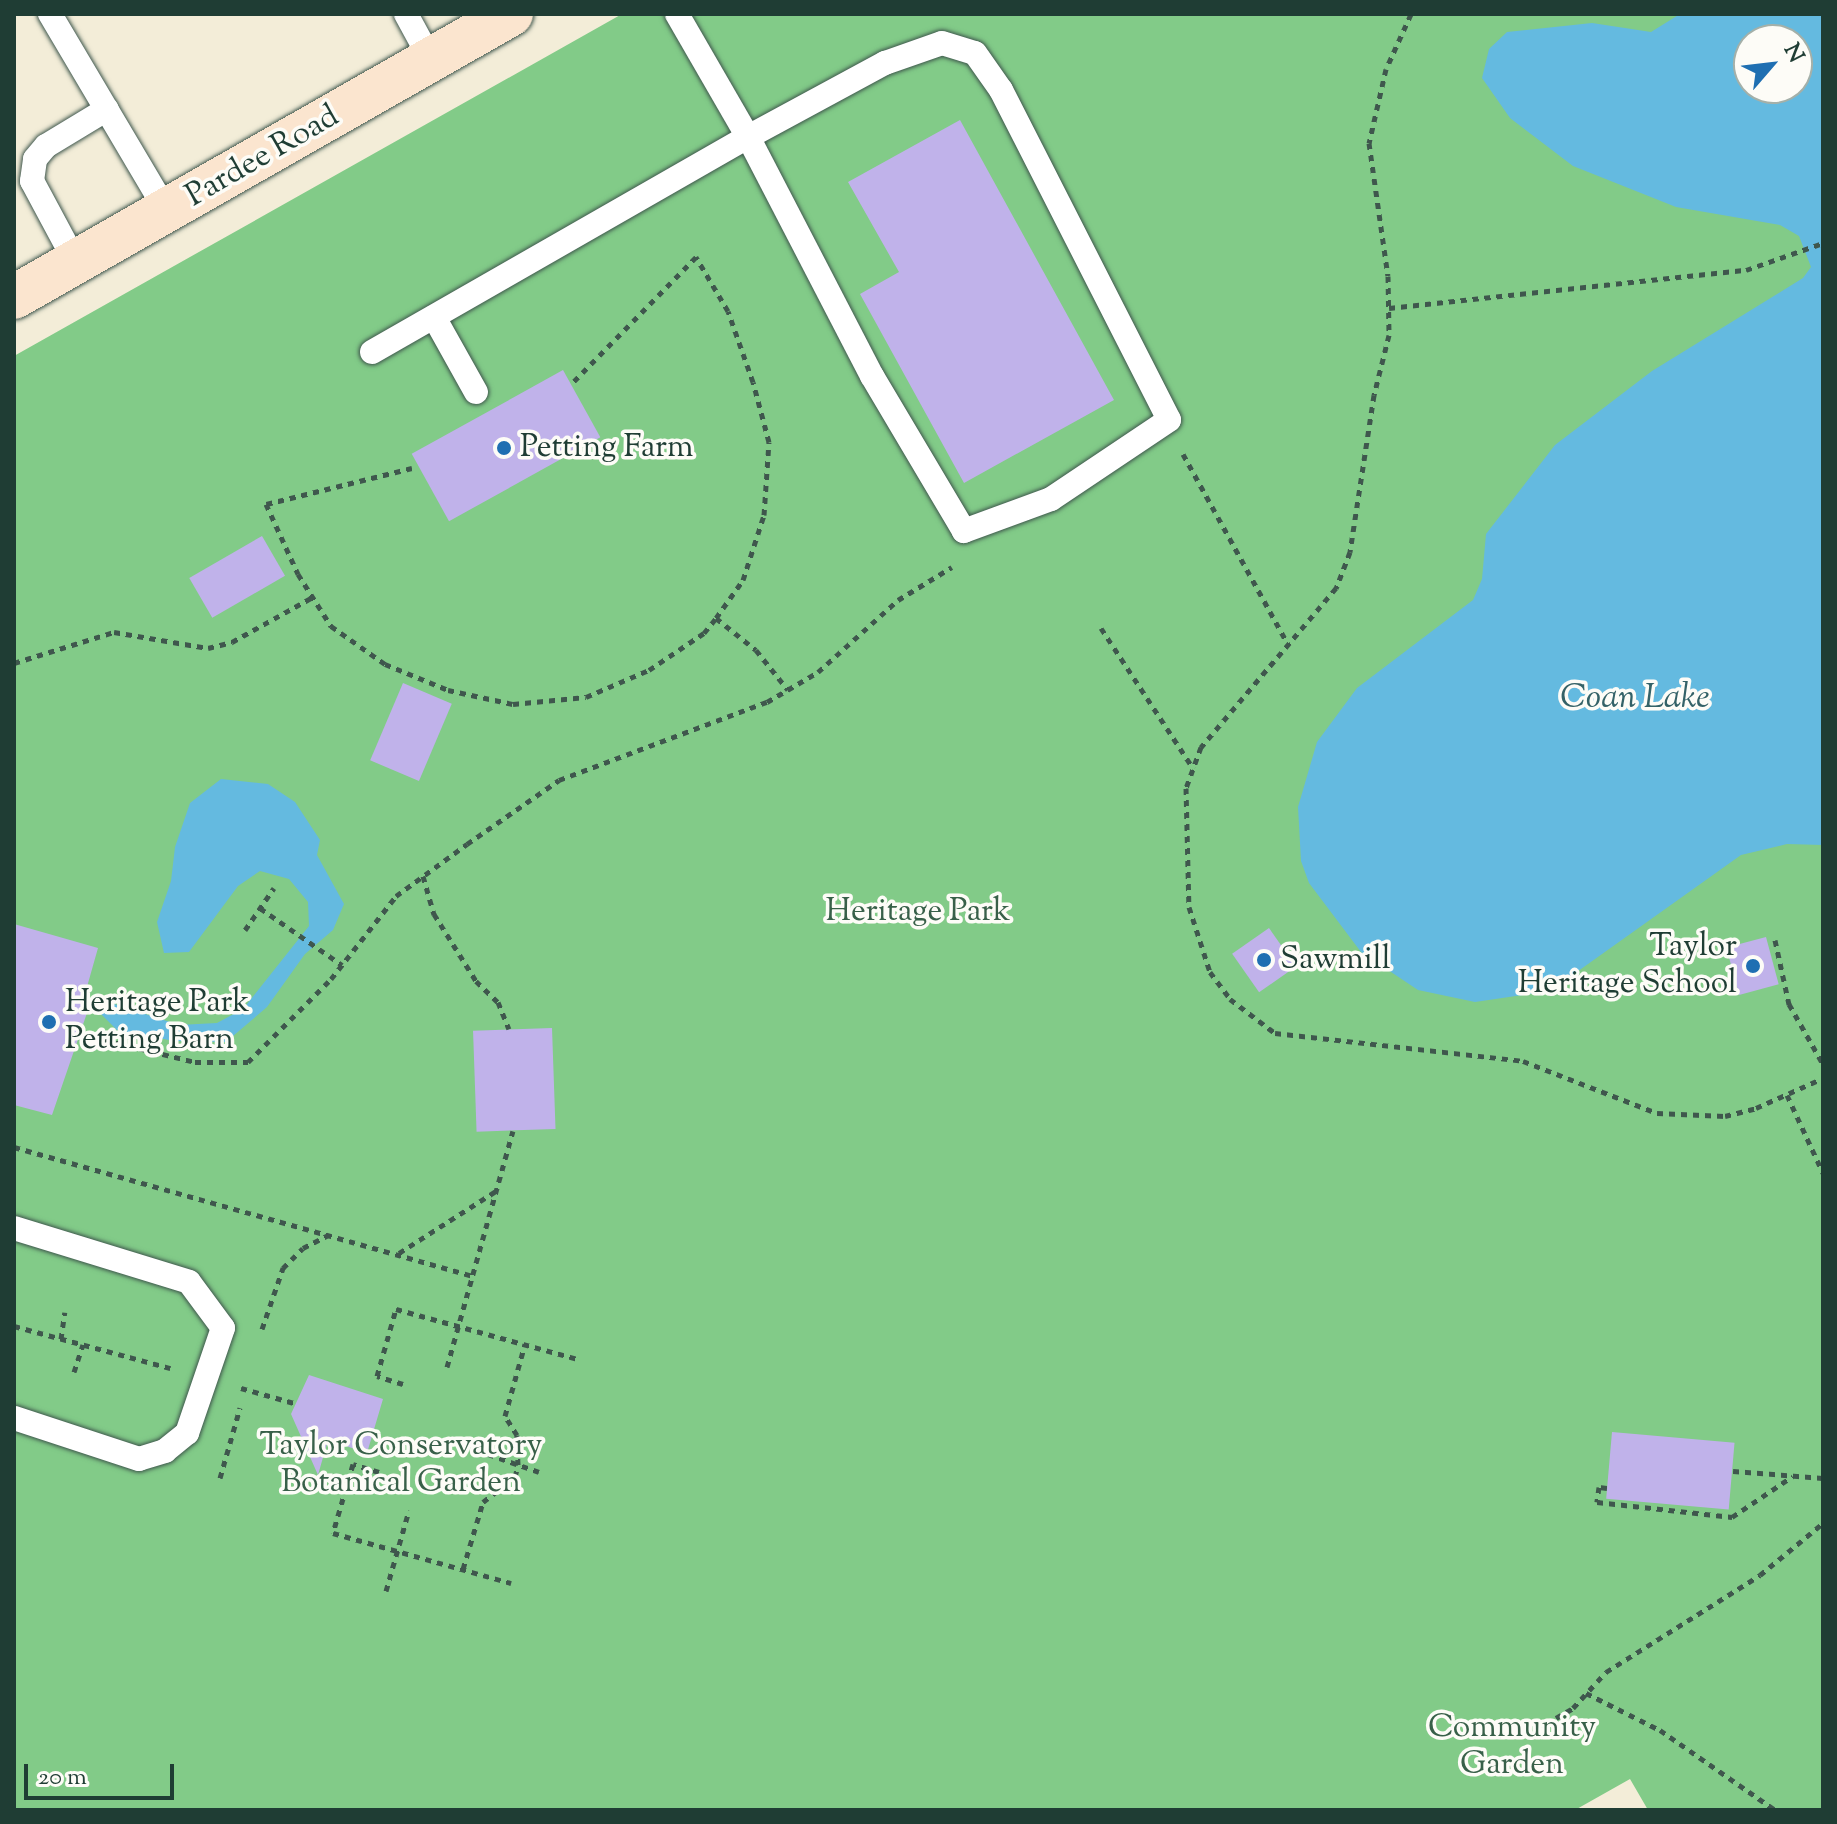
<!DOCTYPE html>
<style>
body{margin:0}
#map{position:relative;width:1837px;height:1824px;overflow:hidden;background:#f3edd8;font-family:"Sorts Mill Goudy",serif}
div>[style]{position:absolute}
.green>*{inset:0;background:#82cb88}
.water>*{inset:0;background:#64bae0}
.building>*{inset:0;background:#c0b2ea;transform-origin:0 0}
.path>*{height:5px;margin-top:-2.5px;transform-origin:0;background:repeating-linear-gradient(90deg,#3f574d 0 6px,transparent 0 12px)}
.roads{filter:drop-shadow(0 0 2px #3f574d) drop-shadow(0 0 2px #3f574d)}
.lane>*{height:24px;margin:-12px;padding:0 12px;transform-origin:12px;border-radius:12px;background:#fff}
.secondary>*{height:44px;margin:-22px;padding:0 22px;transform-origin:22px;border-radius:22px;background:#fbe5cf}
.dots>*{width:22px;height:22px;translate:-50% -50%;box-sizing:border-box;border:4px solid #fdfcf7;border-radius:50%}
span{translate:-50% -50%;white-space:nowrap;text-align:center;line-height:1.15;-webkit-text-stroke:7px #fdfcf7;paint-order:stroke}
.street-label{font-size:32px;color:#1f3d34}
.poi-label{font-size:32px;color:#1f3d34}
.left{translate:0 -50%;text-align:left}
.right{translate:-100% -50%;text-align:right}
.park-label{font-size:32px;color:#386049}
.water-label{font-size:34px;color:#346268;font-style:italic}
.frame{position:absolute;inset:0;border:16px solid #1f3d34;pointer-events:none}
.north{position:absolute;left:1733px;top:24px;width:80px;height:80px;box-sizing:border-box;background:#fdfcf7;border:2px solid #a4b0a9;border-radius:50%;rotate:62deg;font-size:22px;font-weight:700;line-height:32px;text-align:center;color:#1f3d34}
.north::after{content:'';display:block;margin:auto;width:28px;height:36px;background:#1f6fb2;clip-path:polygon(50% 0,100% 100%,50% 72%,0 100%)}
.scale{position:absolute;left:24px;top:1764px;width:150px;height:36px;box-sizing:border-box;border:4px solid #1f3d34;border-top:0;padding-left:10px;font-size:24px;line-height:28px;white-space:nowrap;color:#1f3d34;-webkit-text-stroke:6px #fdfcf7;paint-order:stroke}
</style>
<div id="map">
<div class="green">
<div style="clip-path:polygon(evenodd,622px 14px,1823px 14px,1823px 1810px,1648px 1810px,1630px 1779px,1575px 1810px,15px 1810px,14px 356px,622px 14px,1749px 40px,1797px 40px,1797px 88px,1749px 88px,1749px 40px)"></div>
</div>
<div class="water">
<div style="clip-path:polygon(evenodd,1680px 14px,1823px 14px,1823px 845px,1787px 844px,1741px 855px,1574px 974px,1536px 993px,1475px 1002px,1418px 990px,1361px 952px,1309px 883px,1301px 861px,1298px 807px,1317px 742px,1357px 688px,1473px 600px,1482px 579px,1486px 534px,1555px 445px,1652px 371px,1803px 278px,1811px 267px,1799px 236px,1780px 225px,1676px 207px,1573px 166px,1510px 118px,1482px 78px,1489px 49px,1507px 32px,1592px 23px,1651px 32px,1680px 14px,1749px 40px,1797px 40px,1797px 88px,1749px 88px,1749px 40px)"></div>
<div style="clip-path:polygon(221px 779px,268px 784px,295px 802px,320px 840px,317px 855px,344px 904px,333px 930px,305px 954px,267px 1007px,226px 1042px,174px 1041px,117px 1030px,98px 1011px,105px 1001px,179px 1025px,217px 1023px,243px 1009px,309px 926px,308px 902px,289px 879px,260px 871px,238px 886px,189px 952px,164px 953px,157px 922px,171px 881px,175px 847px,190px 803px)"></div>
</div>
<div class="building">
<div style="clip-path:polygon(960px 120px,1114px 400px,964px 483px,860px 294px,899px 272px,848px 182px)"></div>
<div style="left:563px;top:370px;width:77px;height:173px;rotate:61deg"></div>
<div style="left:262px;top:536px;width:46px;height:84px;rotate:60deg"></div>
<div style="left:403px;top:683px;width:53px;height:84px;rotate:23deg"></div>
<div style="clip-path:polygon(14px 924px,98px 948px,81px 1008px,88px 1010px,52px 1115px,14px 1105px)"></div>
<div style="left:1269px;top:928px;width:47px;height:45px;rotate:55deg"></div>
<div style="left:1766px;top:937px;width:49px;height:41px;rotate:75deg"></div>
<div style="left:552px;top:1028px;width:101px;height:79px;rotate:88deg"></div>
<div style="clip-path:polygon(309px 1375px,383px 1399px,367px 1453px,328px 1440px,318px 1475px,291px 1414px)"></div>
<div style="left:1612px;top:1432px;width:123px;height:67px;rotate:5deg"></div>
</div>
<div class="path">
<div style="left:1411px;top:14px;width:60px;rotate:114.4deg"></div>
<div style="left:1386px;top:69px;width:76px;rotate:102.9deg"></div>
<div style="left:1369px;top:143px;width:134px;rotate:81.9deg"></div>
<div style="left:1388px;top:276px;width:59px;rotate:89deg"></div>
<div style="left:1389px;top:335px;width:62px;rotate:104deg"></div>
<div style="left:1374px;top:395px;width:159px;rotate:98.7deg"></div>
<div style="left:1350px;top:552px;width:39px;rotate:111deg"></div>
<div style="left:1336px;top:588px;width:209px;rotate:130.3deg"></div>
<div style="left:1201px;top:747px;width:44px;rotate:110.1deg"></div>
<div style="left:1186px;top:788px;width:119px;rotate:88.6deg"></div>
<div style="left:1189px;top:907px;width:68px;rotate:72.1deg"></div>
<div style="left:1210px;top:972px;width:34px;rotate:53deg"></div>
<div style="left:1230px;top:999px;width:56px;rotate:37.1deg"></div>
<div style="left:1275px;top:1033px;width:250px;rotate:6.4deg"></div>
<div style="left:1523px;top:1061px;width:144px;rotate:21.2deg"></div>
<div style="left:1657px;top:1113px;width:68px;rotate:2.5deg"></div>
<div style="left:1725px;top:1116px;width:32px;rotate:-14deg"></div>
<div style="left:1756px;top:1108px;width:73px;rotate:-24.1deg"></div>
<div style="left:1389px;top:308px;width:359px;rotate:-6.1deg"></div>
<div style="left:1746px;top:270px;width:82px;rotate:-19.3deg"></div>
<div style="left:1183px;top:454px;width:217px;rotate:61.1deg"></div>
<div style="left:412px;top:468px;width:150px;rotate:166.1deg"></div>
<div style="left:266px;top:504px;width:77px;rotate:65.4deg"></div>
<div style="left:298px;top:574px;width:62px;rotate:57.6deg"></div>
<div style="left:331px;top:626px;width:66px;rotate:35.1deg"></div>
<div style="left:385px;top:664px;width:68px;rotate:22.4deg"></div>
<div style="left:448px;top:690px;width:66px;rotate:12.2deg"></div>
<div style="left:513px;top:704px;width:73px;rotate:-5.5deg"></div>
<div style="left:586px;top:697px;width:69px;rotate:-23.2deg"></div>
<div style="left:649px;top:670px;width:66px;rotate:-33.9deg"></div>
<div style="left:704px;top:633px;width:19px;rotate:-51deg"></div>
<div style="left:716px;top:618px;width:47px;rotate:-54.6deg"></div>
<div style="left:743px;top:580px;width:68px;rotate:-72.1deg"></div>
<div style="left:764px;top:515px;width:73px;rotate:-86.1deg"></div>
<div style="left:769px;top:442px;width:62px;rotate:-104.9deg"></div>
<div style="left:753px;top:382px;width:75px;rotate:-109.4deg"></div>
<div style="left:728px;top:311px;width:63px;rotate:-120.7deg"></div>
<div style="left:696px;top:257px;width:178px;rotate:134.5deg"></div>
<div style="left:716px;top:618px;width:51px;rotate:38.7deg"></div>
<div style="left:756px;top:650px;width:51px;rotate:51.3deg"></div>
<div style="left:1101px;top:628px;width:168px;rotate:56.7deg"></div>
<div style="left:14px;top:663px;width:105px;rotate:-17.2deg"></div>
<div style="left:114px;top:632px;width:95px;rotate:9.7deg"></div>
<div style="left:208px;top:648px;width:25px;rotate:-14deg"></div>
<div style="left:232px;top:642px;width:93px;rotate:-29.1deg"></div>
<div style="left:423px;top:876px;width:40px;rotate:74deg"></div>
<div style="left:434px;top:914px;width:79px;rotate:57.9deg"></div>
<div style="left:476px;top:981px;width:30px;rotate:44deg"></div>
<div style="left:498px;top:1002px;width:29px;rotate:68deg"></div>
<div style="left:260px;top:908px;width:100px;rotate:34.8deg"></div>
<div style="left:245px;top:930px;width:51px;rotate:-55.4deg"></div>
<div style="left:1775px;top:940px;width:66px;rotate:77.7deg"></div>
<div style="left:1789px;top:1004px;width:69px;rotate:60.5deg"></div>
<div style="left:81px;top:1034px;width:117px;rotate:13.8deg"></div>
<div style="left:195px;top:1062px;width:53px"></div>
<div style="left:248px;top:1062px;width:117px;rotate:-45deg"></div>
<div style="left:331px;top:979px;width:105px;rotate:-51.9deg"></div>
<div style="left:396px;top:896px;width:88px;rotate:-36.2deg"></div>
<div style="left:467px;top:844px;width:112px;rotate:-34.8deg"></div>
<div style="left:559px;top:780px;width:222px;rotate:-20.6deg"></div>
<div style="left:767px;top:702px;width:59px;rotate:-30.5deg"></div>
<div style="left:818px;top:672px;width:108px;rotate:-42deg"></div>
<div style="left:898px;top:600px;width:63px;rotate:-31.4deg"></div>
<div style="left:1787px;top:1095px;width:86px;rotate:65.2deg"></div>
<div style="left:14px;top:1147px;width:478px;rotate:15.7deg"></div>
<div style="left:399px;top:1253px;width:119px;rotate:-32.6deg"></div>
<div style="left:14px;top:1326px;width:162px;rotate:15.1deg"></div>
<div style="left:262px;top:1329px;width:65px;rotate:-71deg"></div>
<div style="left:283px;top:1268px;width:28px;rotate:-45deg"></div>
<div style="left:303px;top:1248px;width:29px;rotate:-27deg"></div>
<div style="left:61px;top:1339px;width:27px;rotate:-82deg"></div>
<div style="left:447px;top:1367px;width:245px;rotate:-74.4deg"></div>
<div style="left:74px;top:1372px;width:29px;rotate:-72deg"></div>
<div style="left:403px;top:1384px;width:27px;rotate:-163deg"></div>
<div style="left:377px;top:1376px;width:70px;rotate:-74.2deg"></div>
<div style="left:396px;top:1309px;width:188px;rotate:15.4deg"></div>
<div style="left:241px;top:1388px;width:55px;rotate:15.8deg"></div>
<div style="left:488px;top:1454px;width:54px;rotate:19.4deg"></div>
<div style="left:1733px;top:1471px;width:90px;rotate:4.4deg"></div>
<div style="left:379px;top:1472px;width:27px;rotate:-163deg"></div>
<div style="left:353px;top:1464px;width:72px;rotate:106.2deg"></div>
<div style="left:333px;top:1533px;width:185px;rotate:15.7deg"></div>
<div style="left:220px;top:1478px;width:73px;rotate:-74.1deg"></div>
<div style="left:1607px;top:1488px;width:8px;rotate:-173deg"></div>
<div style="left:1599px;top:1487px;width:15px;rotate:98deg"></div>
<div style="left:1597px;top:1502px;width:136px;rotate:6.3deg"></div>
<div style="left:1732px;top:1517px;width:73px;rotate:-33.9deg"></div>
<div style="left:463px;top:1569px;width:70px;rotate:-73.4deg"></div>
<div style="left:483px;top:1502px;width:41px;rotate:-38deg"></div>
<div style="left:515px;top:1477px;width:12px;rotate:-76deg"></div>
<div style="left:518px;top:1465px;width:30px;rotate:-92deg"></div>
<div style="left:517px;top:1435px;width:22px;rotate:-122deg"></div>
<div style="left:505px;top:1416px;width:75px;rotate:-74.5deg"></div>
<div style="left:386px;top:1591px;width:84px;rotate:-74.1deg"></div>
<div style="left:1586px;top:1693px;width:83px;rotate:26.6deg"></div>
<div style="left:1660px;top:1730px;width:140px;rotate:34.8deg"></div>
<div style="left:1556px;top:1718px;width:20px;rotate:-30deg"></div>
<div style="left:1573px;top:1708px;width:49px;rotate:-47.5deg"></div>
<div style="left:1606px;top:1672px;width:182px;rotate:-32.2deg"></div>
<div style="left:1760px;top:1575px;width:82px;rotate:-39.5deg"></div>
</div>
<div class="roads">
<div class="lane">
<div style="left:50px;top:14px;width:230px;rotate:59.4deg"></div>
<div style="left:406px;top:14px;width:52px;rotate:61.5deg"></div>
<div style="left:76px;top:263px;width:93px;rotate:-118.2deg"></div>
<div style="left:32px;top:181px;width:22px;rotate:-82deg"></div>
<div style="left:35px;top:159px;width:17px;rotate:-50deg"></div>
<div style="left:46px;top:146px;width:71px;rotate:-31.2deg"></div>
<div style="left:434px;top:317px;width:86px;rotate:60.8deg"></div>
<div style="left:372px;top:352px;width:433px;rotate:-29.8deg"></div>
<div style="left:748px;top:137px;width:156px;rotate:-28.4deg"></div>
<div style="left:885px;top:63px;width:60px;rotate:-19.3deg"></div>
<div style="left:942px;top:43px;width:34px;rotate:17deg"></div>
<div style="left:975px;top:53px;width:45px;rotate:54.9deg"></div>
<div style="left:1001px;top:90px;width:370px;rotate:63deg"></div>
<div style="left:1169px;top:420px;width:142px;rotate:146.2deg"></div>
<div style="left:1051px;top:499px;width:93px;rotate:159.8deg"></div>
<div style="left:964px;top:531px;width:180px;rotate:-120.7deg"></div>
<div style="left:872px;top:376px;width:269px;rotate:-117.4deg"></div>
<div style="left:748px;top:137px;width:142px;rotate:-120deg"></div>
<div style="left:14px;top:1228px;width:183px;rotate:17.1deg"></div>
<div style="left:189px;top:1282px;width:57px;rotate:53.5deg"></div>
<div style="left:223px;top:1328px;width:111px;rotate:108.9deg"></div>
<div style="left:187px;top:1433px;width:28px;rotate:141deg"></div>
<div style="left:165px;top:1451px;width:27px;rotate:163deg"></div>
<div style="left:139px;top:1459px;width:132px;rotate:-161.8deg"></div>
</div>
<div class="secondary">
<div style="left:14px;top:297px;width:572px;rotate:-29.66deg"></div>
</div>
</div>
<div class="dots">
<div style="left:504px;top:448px;background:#1f6fb2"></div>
<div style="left:1264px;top:960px;background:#1f6fb2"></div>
<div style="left:1753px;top:966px;background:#1f6fb2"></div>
<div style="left:49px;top:1022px;background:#1f6fb2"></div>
</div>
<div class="street-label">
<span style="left:263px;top:157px;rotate:-30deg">Pardee Road</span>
</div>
<div class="poi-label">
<span class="left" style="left:520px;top:448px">Petting Farm</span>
<span class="right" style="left:1737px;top:966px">Taylor<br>Heritage School</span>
<span class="left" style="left:1280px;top:960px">Sawmill</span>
<span class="left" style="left:65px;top:1022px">Heritage Park<br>Petting Barn</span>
</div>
<div class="park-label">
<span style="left:918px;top:912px">Heritage Park</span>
<span style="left:401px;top:1465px">Taylor Conservatory<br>Botanical Garden</span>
<span style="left:1512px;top:1747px">Community<br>Garden</span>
</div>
<div class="water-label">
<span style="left:1635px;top:699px">Coan Lake</span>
</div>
<div class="frame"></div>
<div class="north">N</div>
<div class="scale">20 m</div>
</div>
